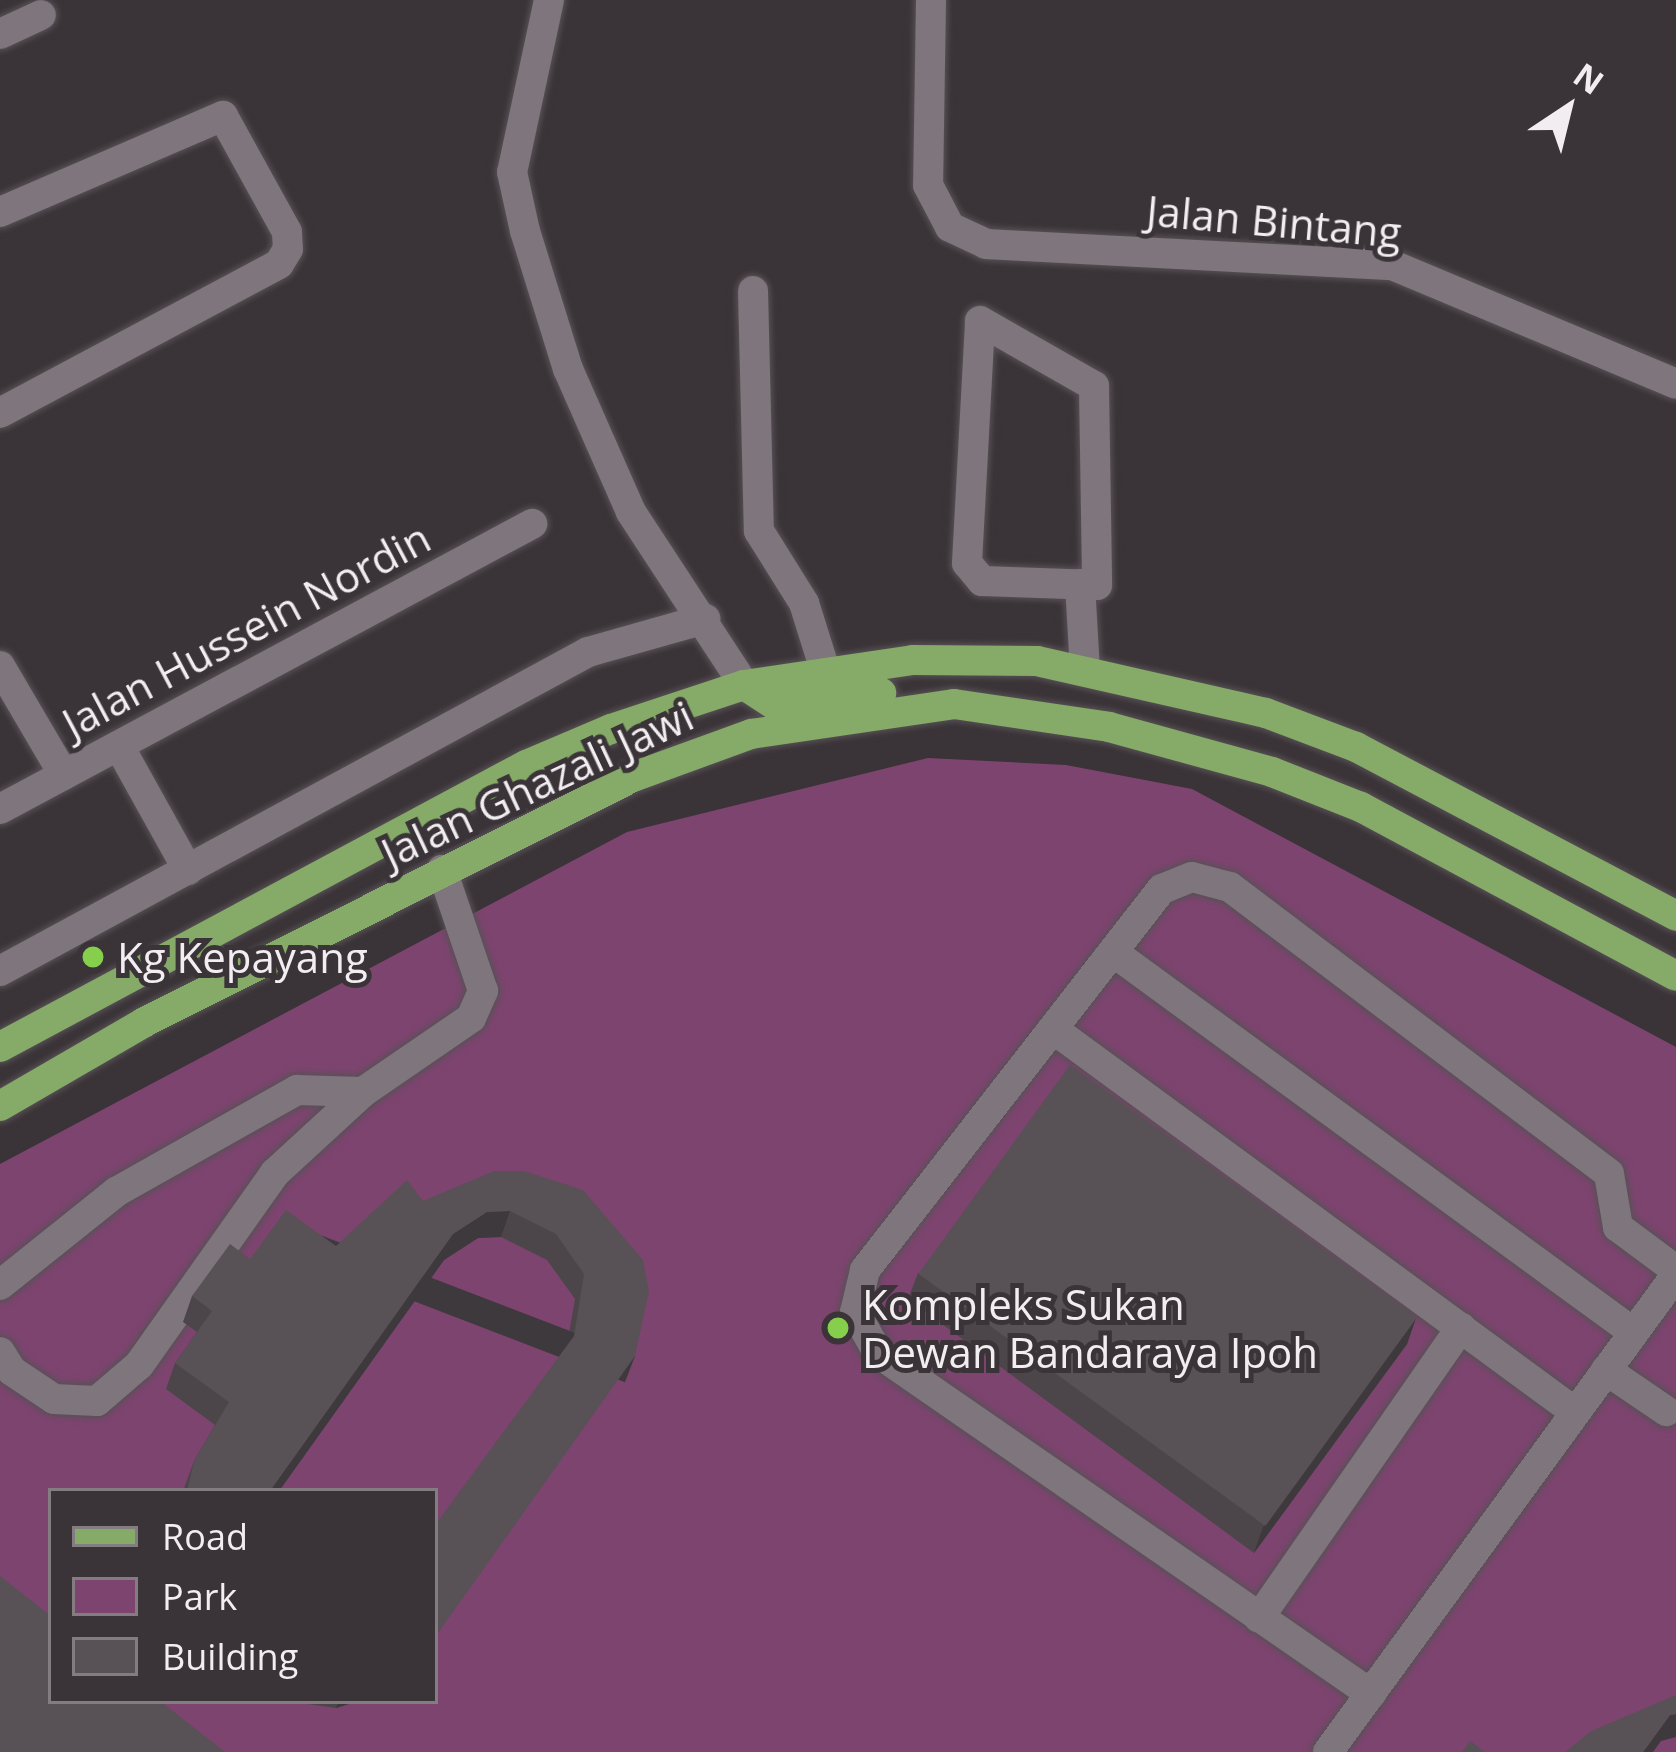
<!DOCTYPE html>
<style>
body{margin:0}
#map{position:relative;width:1676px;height:1752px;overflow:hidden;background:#3a3337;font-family:"Open Sans",sans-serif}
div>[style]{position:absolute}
.green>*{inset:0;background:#7e4470}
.roads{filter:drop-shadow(0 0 3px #575155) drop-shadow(0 0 3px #575155)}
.minor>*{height:30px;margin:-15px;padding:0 15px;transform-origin:15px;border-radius:15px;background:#7e767c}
.major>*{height:30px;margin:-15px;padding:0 15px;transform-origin:15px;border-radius:15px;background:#86ab69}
.wall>*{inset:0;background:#4c464a}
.shaded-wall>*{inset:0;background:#3e393c;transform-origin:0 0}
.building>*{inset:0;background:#585156;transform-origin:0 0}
.dots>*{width:33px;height:33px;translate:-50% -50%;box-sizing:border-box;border:6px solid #3a3337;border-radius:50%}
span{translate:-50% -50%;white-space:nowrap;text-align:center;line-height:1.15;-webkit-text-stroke:10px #3a3337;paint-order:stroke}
.street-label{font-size:42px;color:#f1edf0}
.poi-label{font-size:42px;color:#f1edf0}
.left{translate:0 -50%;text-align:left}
.legend{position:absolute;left:48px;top:1488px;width:390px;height:216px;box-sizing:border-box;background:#3a3337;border:3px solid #837d81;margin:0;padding:15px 21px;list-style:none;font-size:36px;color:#f1edf0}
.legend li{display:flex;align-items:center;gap:24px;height:60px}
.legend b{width:60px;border:3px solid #837d81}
.north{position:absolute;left:1508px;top:48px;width:120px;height:120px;-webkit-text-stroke:9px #3a3337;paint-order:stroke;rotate:35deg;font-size:33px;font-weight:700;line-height:48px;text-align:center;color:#f1edf0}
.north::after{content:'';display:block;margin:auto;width:42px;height:54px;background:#f1edf0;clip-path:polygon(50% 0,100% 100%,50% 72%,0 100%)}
</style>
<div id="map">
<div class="green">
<div style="clip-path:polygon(evenodd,928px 758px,1066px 765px,1192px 789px,1676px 1047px,1676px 1752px,0 1752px,0 1164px,627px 832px,928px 758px,51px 1491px,435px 1491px,435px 1701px,51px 1701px,51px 1491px)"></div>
</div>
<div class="roads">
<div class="minor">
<div style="left:549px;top:0;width:176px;rotate:102.1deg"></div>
<div style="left:512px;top:172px;width:60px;rotate:77.6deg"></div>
<div style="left:525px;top:231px;width:145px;rotate:72.7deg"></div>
<div style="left:568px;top:369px;width:156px;rotate:66.2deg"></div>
<div style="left:631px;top:512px;width:207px;rotate:56.8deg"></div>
<div style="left:931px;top:0;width:185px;rotate:90.9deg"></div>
<div style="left:928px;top:185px;width:47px;rotate:62.4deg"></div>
<div style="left:950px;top:227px;width:40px;rotate:25deg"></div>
<div style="left:986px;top:244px;width:407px;rotate:3deg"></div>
<div style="left:1392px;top:265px;width:308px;rotate:22.7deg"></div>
<div style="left:0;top:34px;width:45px;rotate:-24.9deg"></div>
<div style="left:0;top:212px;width:243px;rotate:-23.3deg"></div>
<div style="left:223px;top:116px;width:132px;rotate:61.1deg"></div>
<div style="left:287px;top:232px;width:17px;rotate:87deg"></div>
<div style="left:288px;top:249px;width:17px;rotate:121deg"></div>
<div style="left:279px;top:264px;width:316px;rotate:151.9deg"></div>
<div style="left:753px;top:291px;width:240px;rotate:88.6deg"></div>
<div style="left:759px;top:531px;width:85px;rotate:58deg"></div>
<div style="left:804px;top:603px;width:73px;rotate:72.6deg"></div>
<div style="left:980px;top:321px;width:131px;rotate:29.7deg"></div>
<div style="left:1094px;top:386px;width:199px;rotate:89.1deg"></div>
<div style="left:1097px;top:585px;width:115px;rotate:-178deg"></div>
<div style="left:982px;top:581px;width:23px;rotate:-130deg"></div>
<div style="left:967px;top:563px;width:242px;rotate:-86.9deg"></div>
<div style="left:1080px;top:584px;width:87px;rotate:86.7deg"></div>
<div style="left:0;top:666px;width:126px;rotate:59.6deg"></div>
<div style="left:119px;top:746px;width:142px;rotate:60.9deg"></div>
<div style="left:0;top:809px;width:604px;rotate:-28.18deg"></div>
<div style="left:1113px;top:952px;width:644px;rotate:36.16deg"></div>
<div style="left:0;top:971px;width:669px;rotate:-28.48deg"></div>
<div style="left:588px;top:652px;width:122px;rotate:-15.8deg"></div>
<div style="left:1053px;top:1029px;width:647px;rotate:36.27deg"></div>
<div style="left:0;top:1285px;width:149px;rotate:-38.7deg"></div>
<div style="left:116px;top:1192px;width:208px;rotate:-29.4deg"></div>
<div style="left:297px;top:1090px;width:66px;rotate:1.7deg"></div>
<div style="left:363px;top:1092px;width:131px;rotate:-34.4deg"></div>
<div style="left:471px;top:1018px;width:30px;rotate:-66deg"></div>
<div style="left:483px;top:991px;width:128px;rotate:-108.7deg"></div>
<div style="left:0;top:1352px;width:22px;rotate:58deg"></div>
<div style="left:12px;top:1371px;width:50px;rotate:33.7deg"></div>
<div style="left:54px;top:1399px;width:43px;rotate:2.7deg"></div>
<div style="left:97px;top:1401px;width:55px;rotate:-40.6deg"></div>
<div style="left:139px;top:1365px;width:235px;rotate:-54.7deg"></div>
<div style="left:275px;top:1173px;width:120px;rotate:-42.6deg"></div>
<div style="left:1606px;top:1370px;width:73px;rotate:34.3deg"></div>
<div style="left:1259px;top:1618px;width:354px;rotate:-55.2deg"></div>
<div style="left:1371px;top:1694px;width:599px;rotate:-145.33deg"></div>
<div style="left:878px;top:1353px;width:47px;rotate:-119.3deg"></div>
<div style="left:855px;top:1312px;width:43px;rotate:-76.6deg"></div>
<div style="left:865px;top:1270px;width:483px;rotate:-52.1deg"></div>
<div style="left:1162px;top:889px;width:32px;rotate:-22deg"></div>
<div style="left:1192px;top:877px;width:39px;rotate:15deg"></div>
<div style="left:1230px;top:887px;width:475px;rotate:37.1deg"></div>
<div style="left:1609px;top:1174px;width:54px;rotate:80.4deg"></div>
<div style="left:1618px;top:1227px;width:72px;rotate:36.6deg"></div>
<div style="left:1328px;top:1752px;width:590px;rotate:-53.89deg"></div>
</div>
<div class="major">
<div style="left:744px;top:685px;width:37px;rotate:33deg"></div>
<div style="left:775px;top:705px;width:107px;rotate:-6.5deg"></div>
<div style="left:0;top:1047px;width:597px;rotate:-28.2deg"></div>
<div style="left:526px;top:765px;width:92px;rotate:-23deg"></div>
<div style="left:611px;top:729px;width:140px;rotate:-18.3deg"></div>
<div style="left:744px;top:685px;width:171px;rotate:-8.4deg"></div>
<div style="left:913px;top:660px;width:124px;rotate:0.5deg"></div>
<div style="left:1037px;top:661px;width:235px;rotate:12.8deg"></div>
<div style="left:1266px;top:713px;width:96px;rotate:20.7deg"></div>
<div style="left:1356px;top:747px;width:362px;rotate:27.8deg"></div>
<div style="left:0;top:1106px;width:168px;rotate:-30.1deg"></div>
<div style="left:145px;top:1022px;width:546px;rotate:-26.66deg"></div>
<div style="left:633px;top:777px;width:126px;rotate:-20deg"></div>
<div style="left:751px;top:734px;width:205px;rotate:-8.4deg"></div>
<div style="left:954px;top:704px;width:157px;rotate:8.4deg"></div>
<div style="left:1109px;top:727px;width:169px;rotate:15.4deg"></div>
<div style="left:1272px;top:772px;width:96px;rotate:21.5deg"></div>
<div style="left:1361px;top:807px;width:357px;rotate:28.2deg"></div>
</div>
</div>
<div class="wall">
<div style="clip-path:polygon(583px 1190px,625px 1382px,567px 1344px,575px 1299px,547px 1260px,501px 1237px,478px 1238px,444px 1260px,279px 1491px,183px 1491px,194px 1461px,215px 1425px,166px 1389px,175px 1363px,197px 1332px,183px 1322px,192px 1296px,250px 1259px,336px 1246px,423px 1201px)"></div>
<div style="clip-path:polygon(918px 1273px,1416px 1318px,1407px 1344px,1254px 1553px,908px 1299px)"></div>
<div style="clip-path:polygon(286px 1701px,358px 1701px,336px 1708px)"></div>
</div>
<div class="shaded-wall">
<div style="clip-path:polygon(510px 1211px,501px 1237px,478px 1238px,444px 1260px,279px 1491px,270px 1491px,453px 1234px,487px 1212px)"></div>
<div style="clip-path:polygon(1416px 1318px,1407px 1344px,1254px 1553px,1263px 1527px)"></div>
<div style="left:635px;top:1356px;width:28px;height:345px;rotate:111deg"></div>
<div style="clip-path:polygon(339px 1701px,358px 1701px,336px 1708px)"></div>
<div style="clip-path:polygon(1676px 1714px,1676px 1737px,1661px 1741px,1653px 1752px,1643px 1752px,1670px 1715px)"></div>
</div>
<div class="building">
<div style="left:1070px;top:1065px;width:429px;height:258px;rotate:36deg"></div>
<div style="clip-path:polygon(494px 1171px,524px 1171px,583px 1190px,643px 1260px,649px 1291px,635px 1356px,435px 1637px,435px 1525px,574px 1336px,584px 1274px,556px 1234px,510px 1211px,487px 1212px,453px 1234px,270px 1491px,187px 1491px,194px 1461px,229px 1402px,175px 1363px,212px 1311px,192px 1296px,230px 1244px,250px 1259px,286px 1210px,336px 1246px,407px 1180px,423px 1201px)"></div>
<div style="clip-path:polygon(0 1576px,51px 1616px,51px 1701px,160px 1701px,225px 1752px,0 1752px)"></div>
<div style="clip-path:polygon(1676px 1695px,1676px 1714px,1670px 1715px,1643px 1752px,1565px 1752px,1591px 1731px)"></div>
<div style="clip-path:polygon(1470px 1741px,1485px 1752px,1462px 1752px)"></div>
</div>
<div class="dots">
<div style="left:93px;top:957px;background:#85cf4c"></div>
<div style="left:838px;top:1328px;background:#85cf4c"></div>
</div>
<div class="street-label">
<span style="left:1274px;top:221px;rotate:5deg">Jalan Bintang</span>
<span style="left:246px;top:630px;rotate:-28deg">Jalan Hussein Nordin</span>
<span style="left:537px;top:784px;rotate:-25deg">Jalan Ghazali Jawi</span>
</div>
<div class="poi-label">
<span class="left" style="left:117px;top:957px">Kg Kepayang</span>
<span class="left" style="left:862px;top:1328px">Kompleks Sukan<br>Dewan Bandaraya Ipoh</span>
</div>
<ul class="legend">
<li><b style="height:15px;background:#86ab69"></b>Road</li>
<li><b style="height:33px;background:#7e4470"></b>Park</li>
<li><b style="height:33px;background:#585156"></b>Building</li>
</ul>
<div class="north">N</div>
</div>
